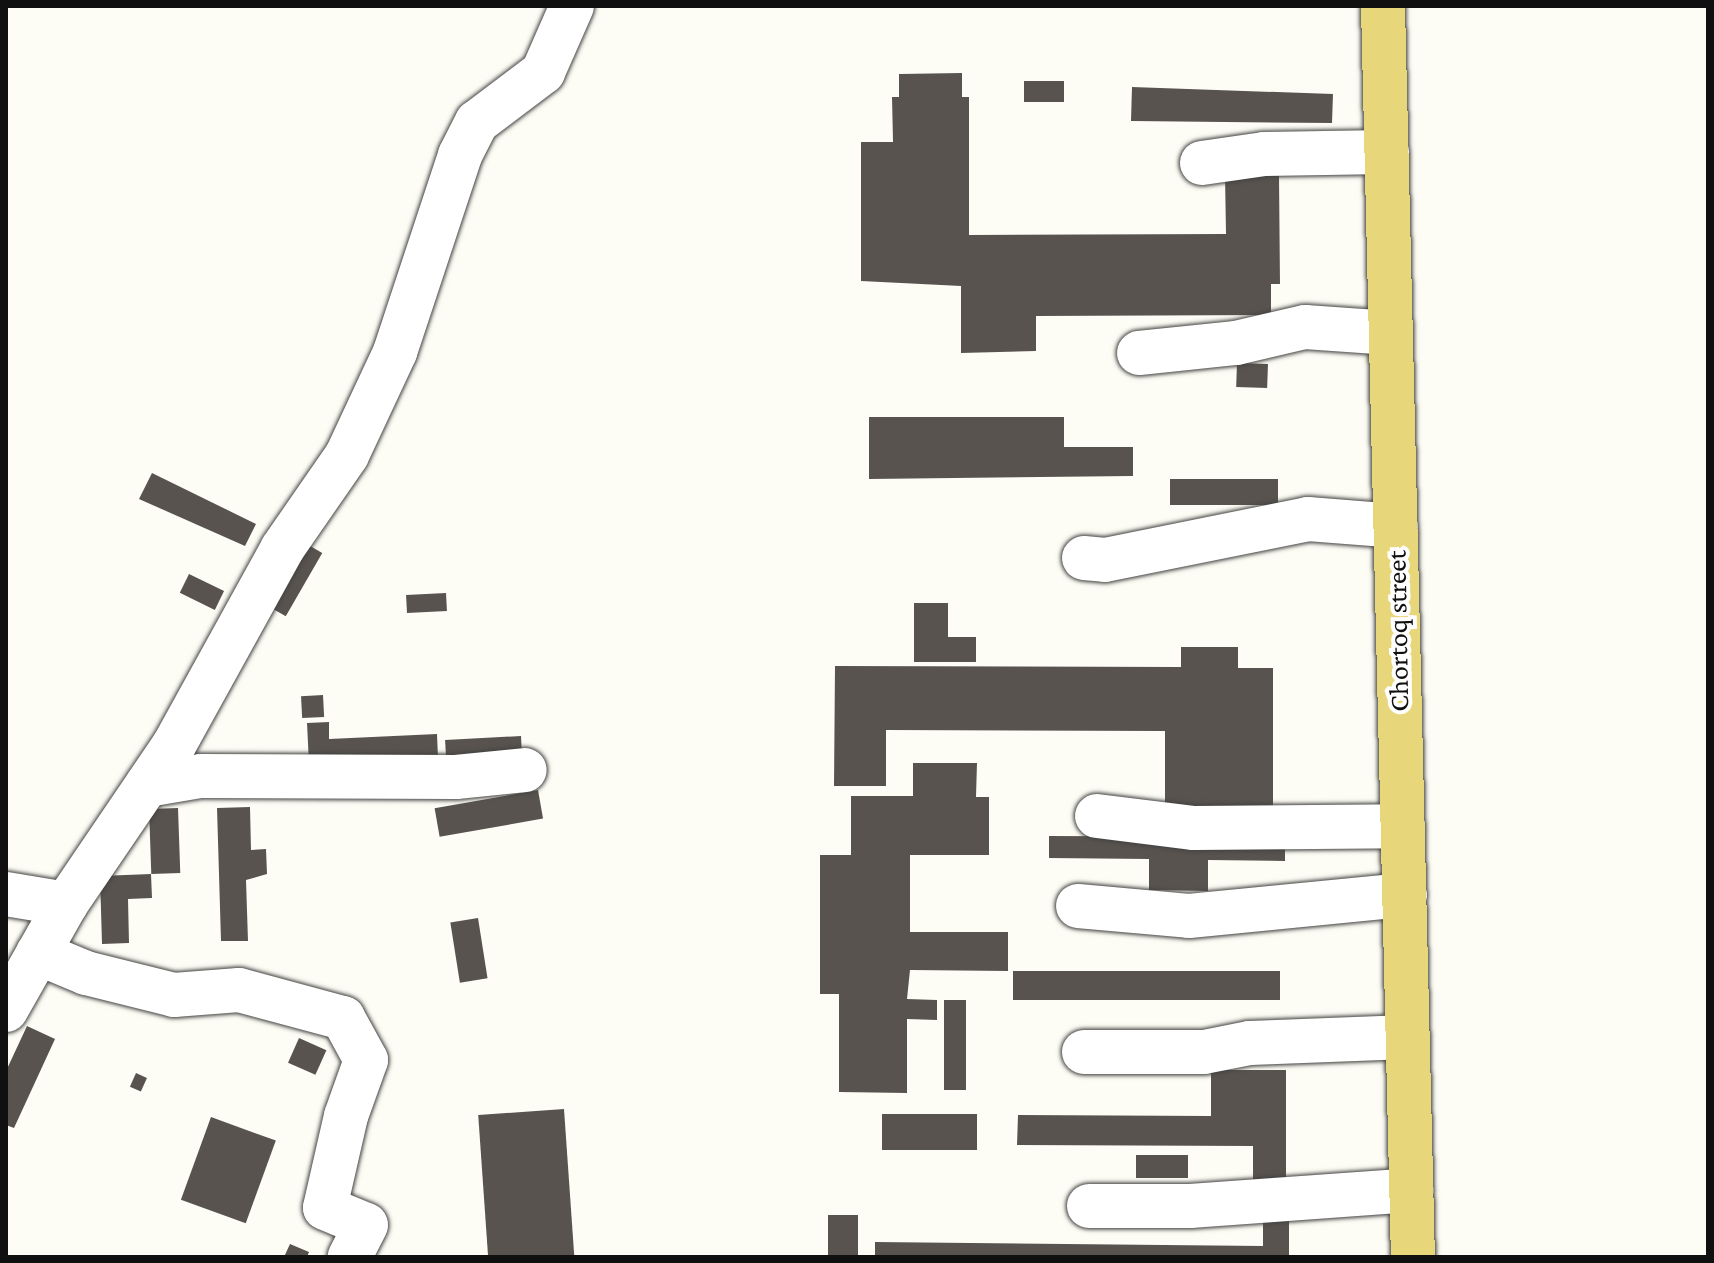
<!DOCTYPE html>
<style>
body{margin:0}
#map{position:relative;width:1714px;height:1263px;overflow:hidden;background:#fefdf5;font-family:"Crimson Pro",serif}
div>[style]{position:absolute}
.building>*{inset:0;background:#58534e;transform-origin:0 0}
.roads{filter:drop-shadow(0 0 2px #434343) drop-shadow(0 0 2px #434343)}
.minor>*{height:44px;margin:-22px;padding:0 22px;transform-origin:22px;border-radius:22px;background:#fff}
.major>*{height:44px;margin:-22px;padding:0 22px;transform-origin:22px;border-radius:22px;background:#e8d67b}
span{translate:-50% -50%;white-space:nowrap;text-align:center;line-height:1.15;-webkit-text-stroke:8px #fff;paint-order:stroke}
.street-label{font-size:28px;color:#101010}
.frame{position:absolute;inset:0;border:8px solid #101010;pointer-events:none}
</style>
<div id="map">
<div class="building">
<div style="clip-path:polygon(962px 73px,962px 97px,969px 97px,969px 235px,1226px 234px,1225px 175px,1279px 175px,1280px 284px,1271px 284px,1271px 315px,1036px 316px,1036px 351px,961px 353px,961px 286px,861px 281px,861px 142px,893px 142px,892px 97px,899px 97px,899px 74px)"></div>
<div style="left:1024px;top:81px;width:40px;height:21px"></div>
<div style="clip-path:polygon(1132px 87px,1333px 94px,1332px 123px,1131px 121px)"></div>
<div style="left:1237px;top:363px;width:31px;height:24px;rotate:2deg"></div>
<div style="clip-path:polygon(869px 417px,1064px 417px,1064px 447px,1133px 447px,1133px 476px,869px 479px)"></div>
<div style="clip-path:polygon(152px 473px,256px 524px,245px 546px,139px 499px)"></div>
<div style="left:1278px;top:479px;width:26px;height:108px;rotate:90deg"></div>
<div style="left:298px;top:539px;width:28px;height:73px;rotate:30deg"></div>
<div style="left:189px;top:574px;width:39px;height:21px;rotate:26deg"></div>
<div style="left:446px;top:593px;width:18px;height:40px;rotate:87deg"></div>
<div style="clip-path:polygon(914px 603px,948px 603px,948px 637px,976px 637px,976px 662px,914px 662px)"></div>
<div style="clip-path:polygon(1181px 647px,1238px 647px,1238px 668px,1273px 668px,1273px 808px,1165px 808px,1165px 731px,886px 730px,886px 786px,834px 786px,835px 666px,1181px 667px)"></div>
<div style="left:323px;top:695px;width:22px;height:22px;rotate:87deg"></div>
<div style="clip-path:polygon(329px 722px,329px 739px,437px 734px,438px 758px,309px 764px,307px 723px)"></div>
<div style="left:521px;top:736px;width:19px;height:76px;rotate:87deg"></div>
<div style="clip-path:polygon(913px 763px,977px 763px,976px 797px,989px 797px,989px 855px,910px 855px,910px 932px,1008px 932px,1008px 971px,910px 970px,907px 999px,937px 1000px,937px 1020px,907px 1019px,907px 1093px,839px 1092px,839px 994px,820px 994px,820px 855px,851px 855px,851px 796px,913px 796px)"></div>
<div style="left:538px;top:790px;width:29px;height:105px;rotate:80deg"></div>
<div style="clip-path:polygon(250px 807px,251px 850px,266px 849px,267px 874px,246px 880px,248px 941px,221px 941px,217px 808px)"></div>
<div style="left:178px;top:808px;width:65px;height:29px;rotate:88deg"></div>
<div style="clip-path:polygon(1049px 836px,1285px 837px,1285px 861px,1208px 860px,1208px 891px,1149px 890px,1149px 859px,1049px 858px)"></div>
<div style="clip-path:polygon(151px 874px,152px 898px,128px 899px,129px 943px,102px 944px,100px 876px)"></div>
<div style="left:478px;top:918px;width:61px;height:28px;rotate:81deg"></div>
<div style="left:1013px;top:971px;width:267px;height:29px"></div>
<div style="left:944px;top:1000px;width:22px;height:90px"></div>
<div style="clip-path:polygon(27px 1026px,55px 1039px,14px 1128px,6px 1125px,6px 1071px)"></div>
<div style="left:299px;top:1038px;width:30px;height:27px;rotate:24deg"></div>
<div style="clip-path:polygon(1211px 1070px,1286px 1070px,1286px 1186px,1253px 1186px,1253px 1146px,1017px 1145px,1018px 1115px,1211px 1116px)"></div>
<div style="left:136px;top:1073px;width:12px;height:15px;rotate:24deg"></div>
<div style="left:564px;top:1109px;width:148px;height:86px;rotate:86deg"></div>
<div style="left:882px;top:1114px;width:95px;height:36px"></div>
<div style="left:211px;top:1117px;width:69px;height:88px;rotate:20deg"></div>
<div style="left:1188px;top:1155px;width:23px;height:52px;rotate:90deg"></div>
<div style="clip-path:polygon(1263px 1209px,1289px 1209px,1289px 1257px,875px 1257px,875px 1242px,1263px 1246px)"></div>
<div style="left:828px;top:1215px;width:30px;height:42px"></div>
<div style="clip-path:polygon(290px 1244px,309px 1252px,307px 1257px,284px 1257px)"></div>
</div>
<div class="roads">
<div class="minor">
<div style="left:1202px;top:163px;width:63px;rotate:-8.3deg"></div>
<div style="left:1264px;top:154px;width:123px;rotate:-0.9deg"></div>
<div style="left:1139px;top:353px;width:98px;rotate:-5.9deg"></div>
<div style="left:1236px;top:343px;width:71px;rotate:-13.1deg"></div>
<div style="left:1305px;top:327px;width:86px;rotate:4deg"></div>
<div style="left:1084px;top:558px;width:21px;rotate:5deg"></div>
<div style="left:1105px;top:560px;width:207px;rotate:-11.4deg"></div>
<div style="left:1308px;top:519px;width:88px;rotate:4.5deg"></div>
<div style="left:147px;top:785px;width:55px;rotate:-9.5deg"></div>
<div style="left:201px;top:776px;width:255px;rotate:0.2deg"></div>
<div style="left:456px;top:777px;width:69px;rotate:-5.8deg"></div>
<div style="left:1097px;top:816px;width:98px;rotate:7.1deg"></div>
<div style="left:1194px;top:828px;width:209px;rotate:-0.5deg"></div>
<div style="left:6px;top:894px;width:61px;rotate:9.5deg"></div>
<div style="left:1078px;top:906px;width:111px;rotate:5.1deg"></div>
<div style="left:1189px;top:916px;width:217px;rotate:-5.6deg"></div>
<div style="left:38px;top:953px;width:52px;rotate:22.6deg"></div>
<div style="left:86px;top:973px;width:91px;rotate:14deg"></div>
<div style="left:174px;top:995px;width:65px;rotate:-4.4deg"></div>
<div style="left:239px;top:990px;width:108px;rotate:15.1deg"></div>
<div style="left:343px;top:1018px;width:48px;rotate:61.3deg"></div>
<div style="left:366px;top:1060px;width:59px;rotate:109.7deg"></div>
<div style="left:346px;top:1116px;width:94px;rotate:102.9deg"></div>
<div style="left:325px;top:1208px;width:44px;rotate:22.5deg"></div>
<div style="left:366px;top:1225px;width:36px;rotate:117deg"></div>
<div style="left:6px;top:1010px;width:122px;rotate:-60.5deg"></div>
<div style="left:66px;top:904px;width:192px;rotate:-55.8deg"></div>
<div style="left:174px;top:745px;width:224px;rotate:-61.1deg"></div>
<div style="left:282px;top:549px;width:114px;rotate:-55.3deg"></div>
<div style="left:347px;top:455px;width:114px;rotate:-65deg"></div>
<div style="left:395px;top:352px;width:207px;rotate:-71.7deg"></div>
<div style="left:460px;top:155px;width:37px;rotate:-63deg"></div>
<div style="left:477px;top:122px;width:83px;rotate:-37.1deg"></div>
<div style="left:543px;top:72px;width:72px;rotate:-66.3deg"></div>
<div style="left:1084px;top:1052px;width:120px"></div>
<div style="left:1204px;top:1052px;width:47px;rotate:-11.1deg"></div>
<div style="left:1250px;top:1043px;width:158px;rotate:-2.2deg"></div>
<div style="left:1089px;top:1206px;width:101px"></div>
<div style="left:1190px;top:1206px;width:222px;rotate:-4.1deg"></div>
</div>
<div class="major">
<div style="left:1383px;top:6px;width:1251px;rotate:88.63deg"></div>
</div>
</div>
<div class="street-label">
<span style="left:1398px;top:631px;rotate:-91deg">Chortoq street</span>
</div>
<div class="frame"></div>
</div>
